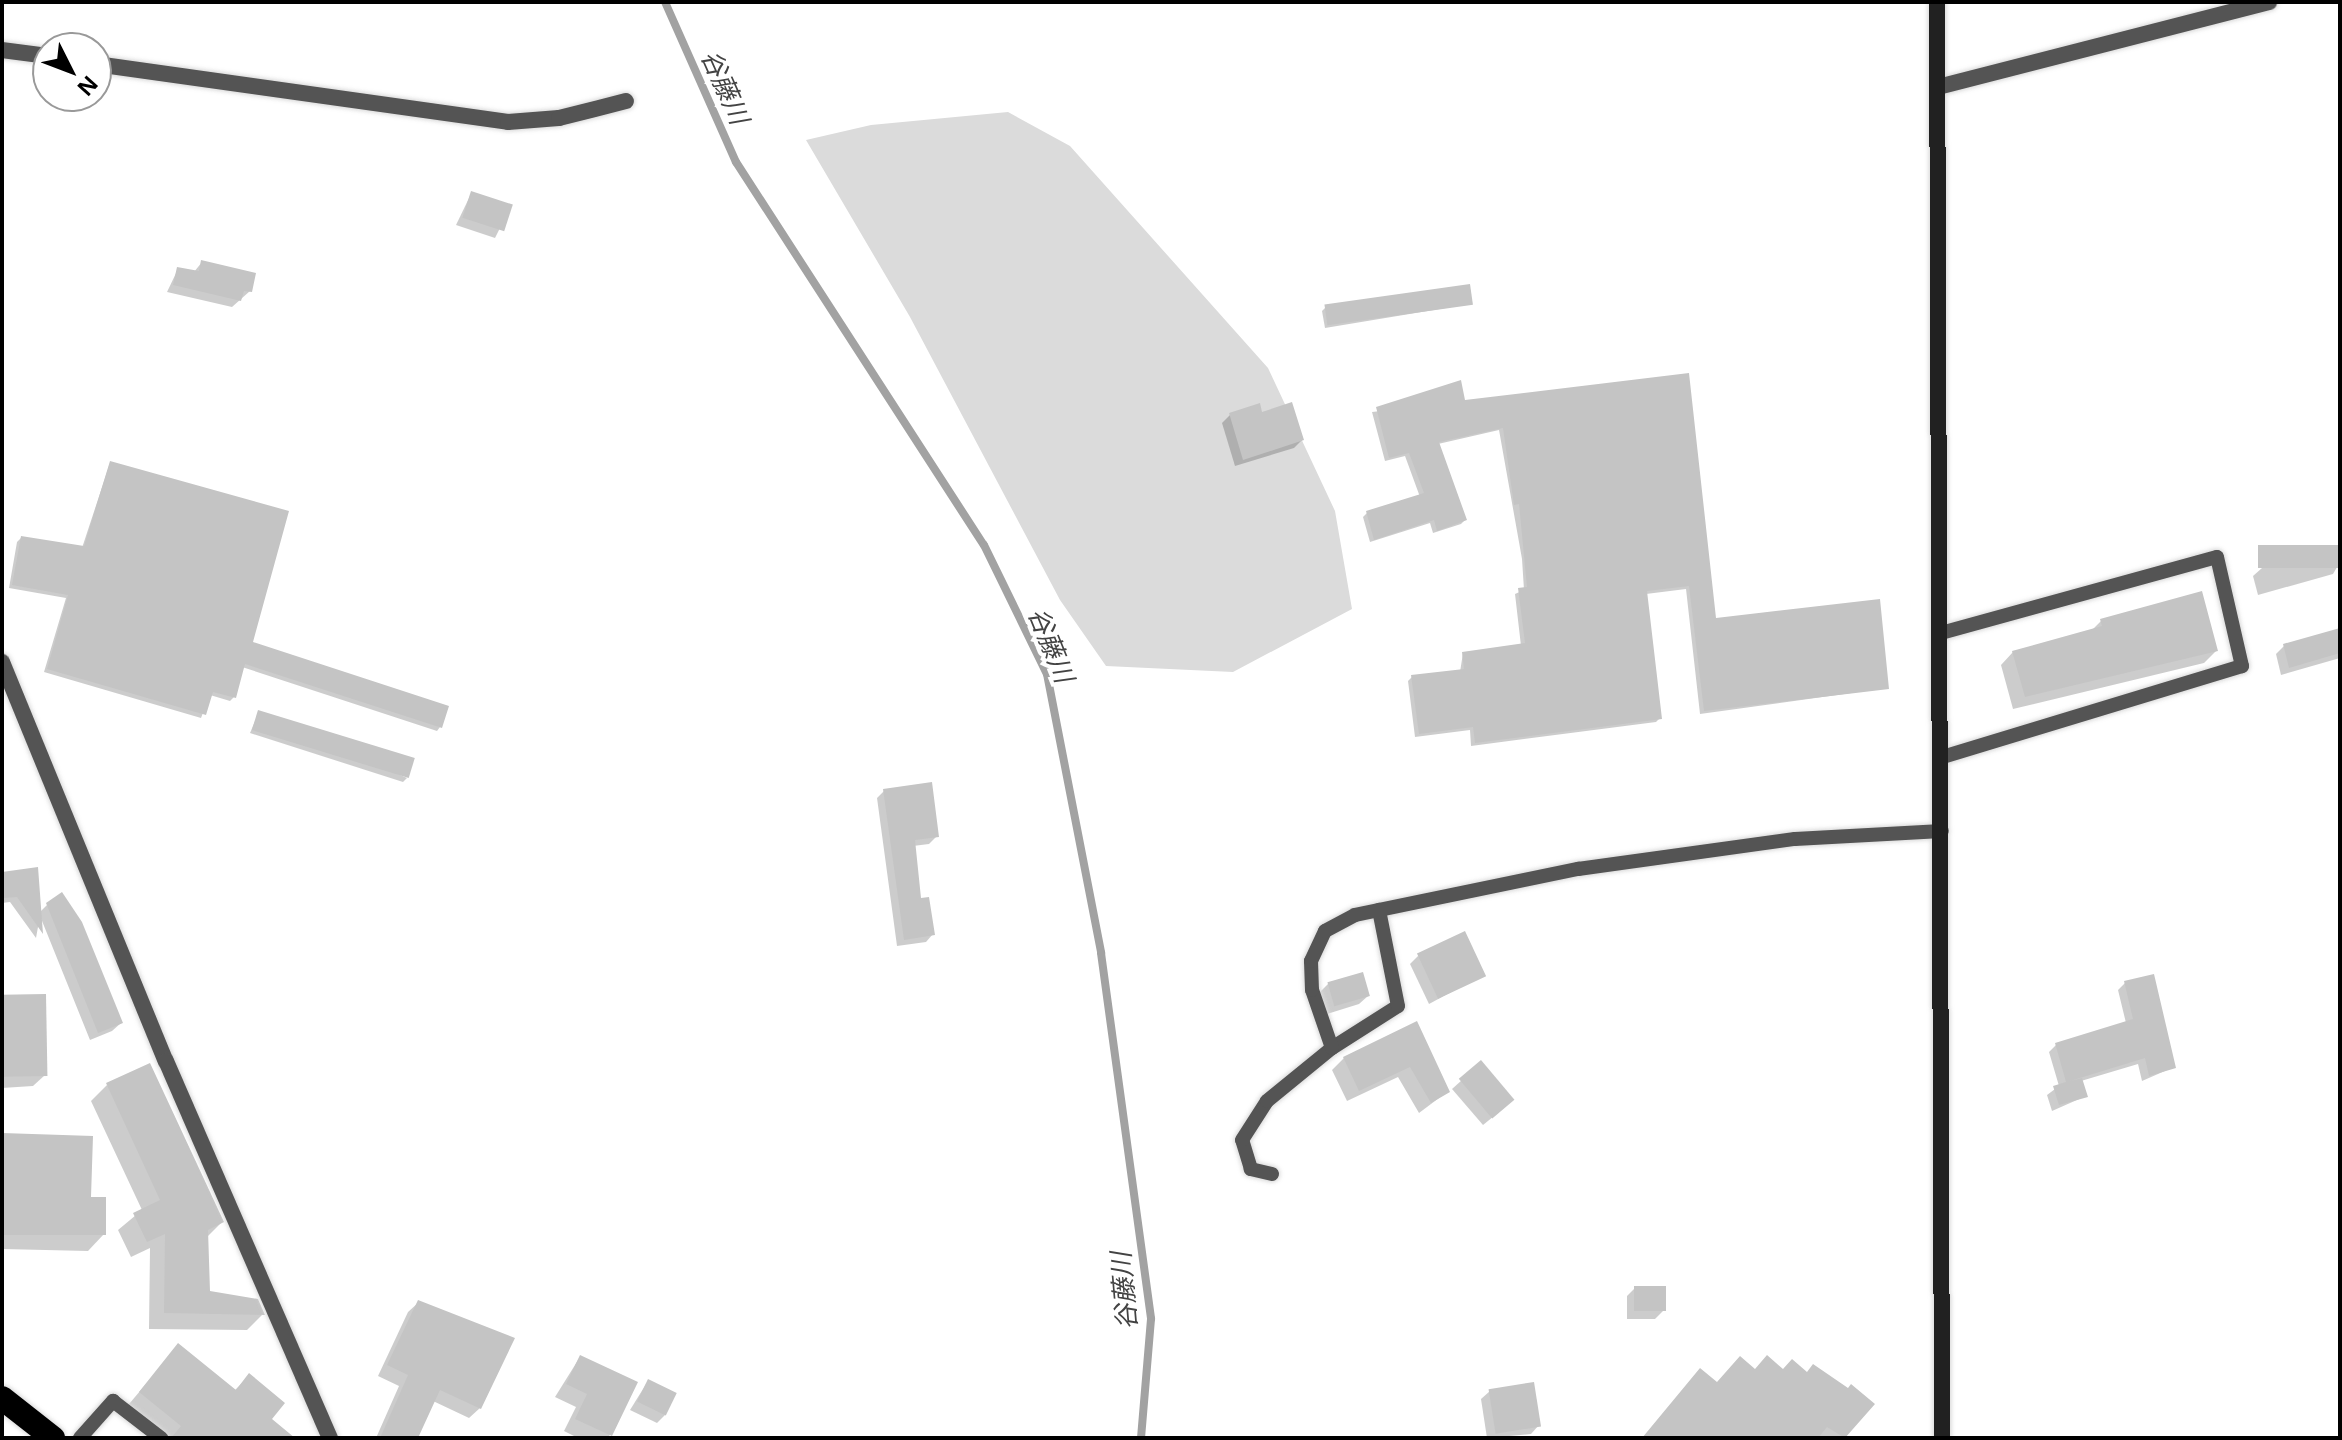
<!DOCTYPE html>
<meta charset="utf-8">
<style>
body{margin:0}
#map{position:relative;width:2342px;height:1440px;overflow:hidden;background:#fff;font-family:"Open Sans","Noto Sans JP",sans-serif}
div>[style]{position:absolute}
.green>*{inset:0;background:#dbdbdb}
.shadow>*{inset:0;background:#0003}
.stream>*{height:8px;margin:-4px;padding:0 4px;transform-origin:4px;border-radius:4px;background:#a2a2a2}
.building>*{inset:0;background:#c4c4c4;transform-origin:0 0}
.roads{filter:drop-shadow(0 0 2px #dbdbdb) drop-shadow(0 0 2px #dbdbdb)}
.lane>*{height:14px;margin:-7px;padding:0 7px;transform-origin:7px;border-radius:7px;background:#545454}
.street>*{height:16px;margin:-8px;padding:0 8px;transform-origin:8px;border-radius:8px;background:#545454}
.secondary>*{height:16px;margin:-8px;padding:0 8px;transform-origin:8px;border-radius:8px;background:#212121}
.highway>*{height:24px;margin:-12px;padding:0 12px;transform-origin:12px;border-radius:12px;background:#000}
span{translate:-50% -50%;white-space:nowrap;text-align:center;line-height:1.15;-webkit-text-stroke:8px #fff;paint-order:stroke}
.water-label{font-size:26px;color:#434343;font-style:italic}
.frame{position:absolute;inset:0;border:4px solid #000;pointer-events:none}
.north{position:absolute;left:32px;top:32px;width:80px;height:80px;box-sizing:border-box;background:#fff;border:2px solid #999;border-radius:50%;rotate:132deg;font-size:22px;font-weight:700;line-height:32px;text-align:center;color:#000}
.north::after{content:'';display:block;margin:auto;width:28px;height:36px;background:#000;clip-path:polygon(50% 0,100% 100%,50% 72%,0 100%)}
</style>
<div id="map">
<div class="green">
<div style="clip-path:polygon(1008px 112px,1070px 146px,1268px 368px,1335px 511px,1352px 609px,1233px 672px,1106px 666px,1060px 600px,910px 317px,806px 140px,871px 125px)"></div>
</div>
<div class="shadow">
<div style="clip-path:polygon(471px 194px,511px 206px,495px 238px,456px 225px)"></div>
<div style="clip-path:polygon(202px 262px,250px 291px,232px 307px,167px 292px,178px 269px,194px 272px)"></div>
<div style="clip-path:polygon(1470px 304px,1325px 328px,1322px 311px,1326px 307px)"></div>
<div style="clip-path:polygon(1688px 375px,1714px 620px,1887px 688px,1700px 714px,1686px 589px,1646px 594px,1660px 718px,1656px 722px,1471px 746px,1470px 730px,1415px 737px,1408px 681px,1412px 677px,1460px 672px,1463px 653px,1521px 646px,1515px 594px,1524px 590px,1522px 559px,1499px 430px,1438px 444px,1465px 520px,1461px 524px,1433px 533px,1430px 523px,1370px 542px,1363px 517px,1367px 513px,1420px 497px,1405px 456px,1385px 461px,1372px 412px)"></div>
<div style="clip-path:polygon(1230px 415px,1261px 415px,1302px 440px,1294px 448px,1235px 466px,1222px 423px)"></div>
<div style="clip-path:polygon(110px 463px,251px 644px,440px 727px,437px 731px,242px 667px,234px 697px,230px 701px,210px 695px,201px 718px,44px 672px,66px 598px,9px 588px,17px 542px,21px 538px,82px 548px)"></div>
<div style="clip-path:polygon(2340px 562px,2333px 574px,2258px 595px,2253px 576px,2262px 568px)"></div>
<div style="clip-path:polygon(2101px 621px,2216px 651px,2204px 663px,2013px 709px,2001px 665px,2013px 652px,2090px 632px)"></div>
<div style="clip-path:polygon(2340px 630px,2340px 658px,2281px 675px,2276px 654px,2284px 646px)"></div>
<div style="clip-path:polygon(259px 712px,407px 778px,403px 782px,250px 733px)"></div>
<div style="clip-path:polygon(884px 791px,937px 836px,929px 844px,913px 846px,919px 900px,933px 934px,926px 942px,897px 946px,877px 798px)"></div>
<div style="clip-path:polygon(2px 874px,39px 913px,47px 905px,121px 1023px,112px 1031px,90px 1040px,40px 916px,36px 938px,10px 902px,2px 903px)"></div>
<div style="clip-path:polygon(1418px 956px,1483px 975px,1429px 1004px,1410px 964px)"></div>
<div style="clip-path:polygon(2125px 983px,2174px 1067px,2142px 1081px,2138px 1064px,2081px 1081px,2086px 1096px,2052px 1111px,2047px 1095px,2059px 1086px,2049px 1052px,2056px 1045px,2126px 1023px,2118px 990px)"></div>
<div style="clip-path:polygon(1328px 984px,1368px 996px,1359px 1004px,1327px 1014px,1320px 992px)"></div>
<div style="clip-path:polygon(44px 996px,45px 1075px,33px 1086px,2px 1088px,2px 997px)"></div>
<div style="clip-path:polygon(1416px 1024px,1447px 1092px,1419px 1113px,1398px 1077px,1347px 1101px,1332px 1070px,1344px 1058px)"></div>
<div style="clip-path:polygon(1481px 1063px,1504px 1108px,1483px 1125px,1452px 1089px)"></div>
<div style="clip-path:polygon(107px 1085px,222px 1222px,206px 1238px,208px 1293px,262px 1315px,247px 1330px,149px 1329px,150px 1248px,131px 1257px,118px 1230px,142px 1210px,91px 1101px)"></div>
<div style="clip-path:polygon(2px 1135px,89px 1199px,104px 1234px,88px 1251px,2px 1249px)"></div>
<div style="clip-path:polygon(1635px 1288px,1664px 1310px,1655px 1319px,1627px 1319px,1627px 1296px)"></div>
<div style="clip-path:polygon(419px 1302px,480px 1408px,469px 1418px,433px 1401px,416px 1438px,376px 1438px,399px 1386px,378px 1376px,408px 1312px)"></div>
<div style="clip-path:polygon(178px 1346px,234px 1391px,249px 1376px,282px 1438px,158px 1438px,124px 1410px)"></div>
<div style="clip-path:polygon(580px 1357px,610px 1435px,607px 1438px,578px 1438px,564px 1431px,576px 1407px,555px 1397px)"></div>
<div style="clip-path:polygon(1755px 1371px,1806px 1374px,1872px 1404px,1843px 1438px,1643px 1438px,1716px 1385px)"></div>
<div style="clip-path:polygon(648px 1381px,665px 1415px,657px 1423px,630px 1410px)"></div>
<div style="clip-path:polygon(1490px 1391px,1539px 1425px,1531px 1434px,1487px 1438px,1481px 1399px)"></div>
</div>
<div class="stream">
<div style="left:665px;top:2px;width:175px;rotate:66.1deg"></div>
<div style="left:736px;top:162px;width:456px;rotate:57.1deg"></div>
<div style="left:984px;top:545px;width:144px;rotate:64deg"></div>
<div style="left:1047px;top:674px;width:284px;rotate:79deg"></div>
<div style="left:1101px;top:953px;width:369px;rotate:82.2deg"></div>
<div style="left:1151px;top:1319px;width:119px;rotate:94.8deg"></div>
</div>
<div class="building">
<div style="left:471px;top:191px;width:44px;height:28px;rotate:18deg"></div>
<div style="clip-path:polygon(201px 260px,256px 273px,252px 292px,244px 291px,241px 301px,173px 285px,177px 267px,199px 271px)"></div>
<div style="left:1470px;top:284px;width:21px;height:147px;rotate:82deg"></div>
<div style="clip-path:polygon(1689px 373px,1716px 618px,1880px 599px,1889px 689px,1704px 711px,1689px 586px,1647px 591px,1662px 719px,1475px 743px,1473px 727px,1419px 734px,1411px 675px,1464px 669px,1462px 652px,1525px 643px,1518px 588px,1527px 587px,1519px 504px,1514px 505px,1503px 428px,1439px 442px,1467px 520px,1437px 531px,1434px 520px,1374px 540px,1366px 511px,1424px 493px,1409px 453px,1389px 458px,1376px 407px,1461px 380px,1465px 400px)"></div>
<div style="clip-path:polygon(1292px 402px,1304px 440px,1243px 460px,1229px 413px,1260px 403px,1262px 412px)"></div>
<div style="clip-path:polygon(110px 461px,289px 511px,253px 642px,449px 706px,442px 728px,245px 664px,236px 698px,213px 692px,206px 715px,47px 669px,68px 595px,12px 585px,21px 536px,84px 546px)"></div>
<div style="left:2340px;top:545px;width:23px;height:82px;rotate:90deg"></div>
<div style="clip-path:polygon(2202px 591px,2218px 651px,2025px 697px,2012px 651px,2102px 626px,2100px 619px)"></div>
<div style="clip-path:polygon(2340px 628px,2340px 653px,2289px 668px,2283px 644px)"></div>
<div style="left:258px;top:710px;width:164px;height:21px;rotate:17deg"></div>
<div style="clip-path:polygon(932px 782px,939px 837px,915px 840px,921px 898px,929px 897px,935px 935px,904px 940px,883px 789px)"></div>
<div style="clip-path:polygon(38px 867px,43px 934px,17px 897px,2px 898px,2px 872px)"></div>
<div style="clip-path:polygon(62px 892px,82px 922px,123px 1023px,98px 1033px,46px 903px)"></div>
<div style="left:1465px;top:931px;width:50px;height:53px;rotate:65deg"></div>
<div style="left:1363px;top:972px;width:25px;height:37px;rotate:74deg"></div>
<div style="clip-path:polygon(2154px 974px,2176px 1068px,2149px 1076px,2145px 1058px,2070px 1081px,2082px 1078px,2088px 1097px,2059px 1105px,2053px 1086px,2066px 1082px,2055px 1043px,2133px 1019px,2124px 981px)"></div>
<div style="left:46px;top:994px;width:82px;height:44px;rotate:89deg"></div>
<div style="clip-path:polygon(1417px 1021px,1450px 1092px,1431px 1103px,1410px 1067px,1359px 1091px,1343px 1057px)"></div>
<div style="left:1481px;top:1060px;width:52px;height:29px;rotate:50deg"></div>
<div style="clip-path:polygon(150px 1063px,224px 1222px,208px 1230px,210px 1291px,258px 1299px,265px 1315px,164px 1313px,165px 1234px,147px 1242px,133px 1213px,160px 1200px,106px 1083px)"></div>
<div style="clip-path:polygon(2px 1133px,93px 1136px,91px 1197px,106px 1197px,106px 1235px,2px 1235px)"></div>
<div style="left:1634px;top:1286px;width:32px;height:25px"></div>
<div style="clip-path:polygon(418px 1300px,515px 1338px,481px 1409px,440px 1390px,418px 1438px,380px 1438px,408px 1375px,387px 1365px)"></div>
<div style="clip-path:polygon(178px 1343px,236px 1390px,249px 1373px,285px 1403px,272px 1419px,295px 1438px,171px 1438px,181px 1426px,139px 1392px)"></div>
<div style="clip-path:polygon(580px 1355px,638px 1382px,612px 1436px,575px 1419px,587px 1394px,566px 1384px)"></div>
<div style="clip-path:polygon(1767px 1355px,1783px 1369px,1792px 1359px,1807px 1372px,1813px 1364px,1848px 1388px,1851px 1384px,1875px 1404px,1845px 1438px,1827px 1427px,1818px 1438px,1642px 1438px,1700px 1368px,1717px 1382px,1740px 1356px,1755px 1369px)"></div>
<div style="left:648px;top:1379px;width:32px;height:25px;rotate:26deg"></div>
<div style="left:1534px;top:1382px;width:45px;height:46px;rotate:81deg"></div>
</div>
<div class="roads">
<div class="lane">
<div style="left:1941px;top:633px;width:286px;rotate:-15.4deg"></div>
<div style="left:2217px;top:557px;width:112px;rotate:77.1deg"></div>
<div style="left:2242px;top:666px;width:313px;rotate:163.1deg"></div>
<div style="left:1332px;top:1048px;width:78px;rotate:-32.5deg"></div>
<div style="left:1398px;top:1006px;width:98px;rotate:-101.2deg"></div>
<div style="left:1272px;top:1174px;width:22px;rotate:-167deg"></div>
<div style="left:1251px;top:1169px;width:30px;rotate:-107deg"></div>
<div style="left:1242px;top:1140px;width:46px;rotate:-57.3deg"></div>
<div style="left:1267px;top:1101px;width:84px;rotate:-39.2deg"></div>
<div style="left:1332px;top:1048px;width:61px;rotate:-109deg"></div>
<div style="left:1312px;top:990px;width:29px;rotate:-92deg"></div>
<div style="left:1311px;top:961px;width:33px;rotate:-65deg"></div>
<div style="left:1325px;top:931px;width:34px;rotate:-28deg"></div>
<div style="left:1355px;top:915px;width:228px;rotate:-11.7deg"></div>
<div style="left:1578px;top:869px;width:219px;rotate:-7.9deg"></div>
<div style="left:1795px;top:839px;width:147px;rotate:-3.1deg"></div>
<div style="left:80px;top:1438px;width:50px;rotate:-48.3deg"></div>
<div style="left:113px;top:1401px;width:61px;rotate:37.6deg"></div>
</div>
<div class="street">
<div style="left:2px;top:50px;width:46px;rotate:7.4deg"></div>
<div style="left:96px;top:64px;width:416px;rotate:8deg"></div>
<div style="left:508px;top:122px;width:51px;rotate:-4.5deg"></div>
<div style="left:559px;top:118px;width:69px;rotate:-14.2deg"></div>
<div style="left:1938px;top:87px;width:342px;rotate:-14.4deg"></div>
<div style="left:2px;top:662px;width:431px;rotate:67.7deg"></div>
<div style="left:166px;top:1061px;width:411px;rotate:66.5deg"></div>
</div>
<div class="secondary">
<div style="left:1937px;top:2px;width:1436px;rotate:89.8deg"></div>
</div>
<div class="highway">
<div style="left:2px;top:1398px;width:65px;rotate:38.1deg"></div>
</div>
</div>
<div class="water-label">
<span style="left:725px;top:87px;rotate:66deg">谷藤川</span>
<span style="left:1051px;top:645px;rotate:68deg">谷藤川</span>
<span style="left:1124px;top:1291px;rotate:-95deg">谷藤川</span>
</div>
<div class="frame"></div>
<div class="north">N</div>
</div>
